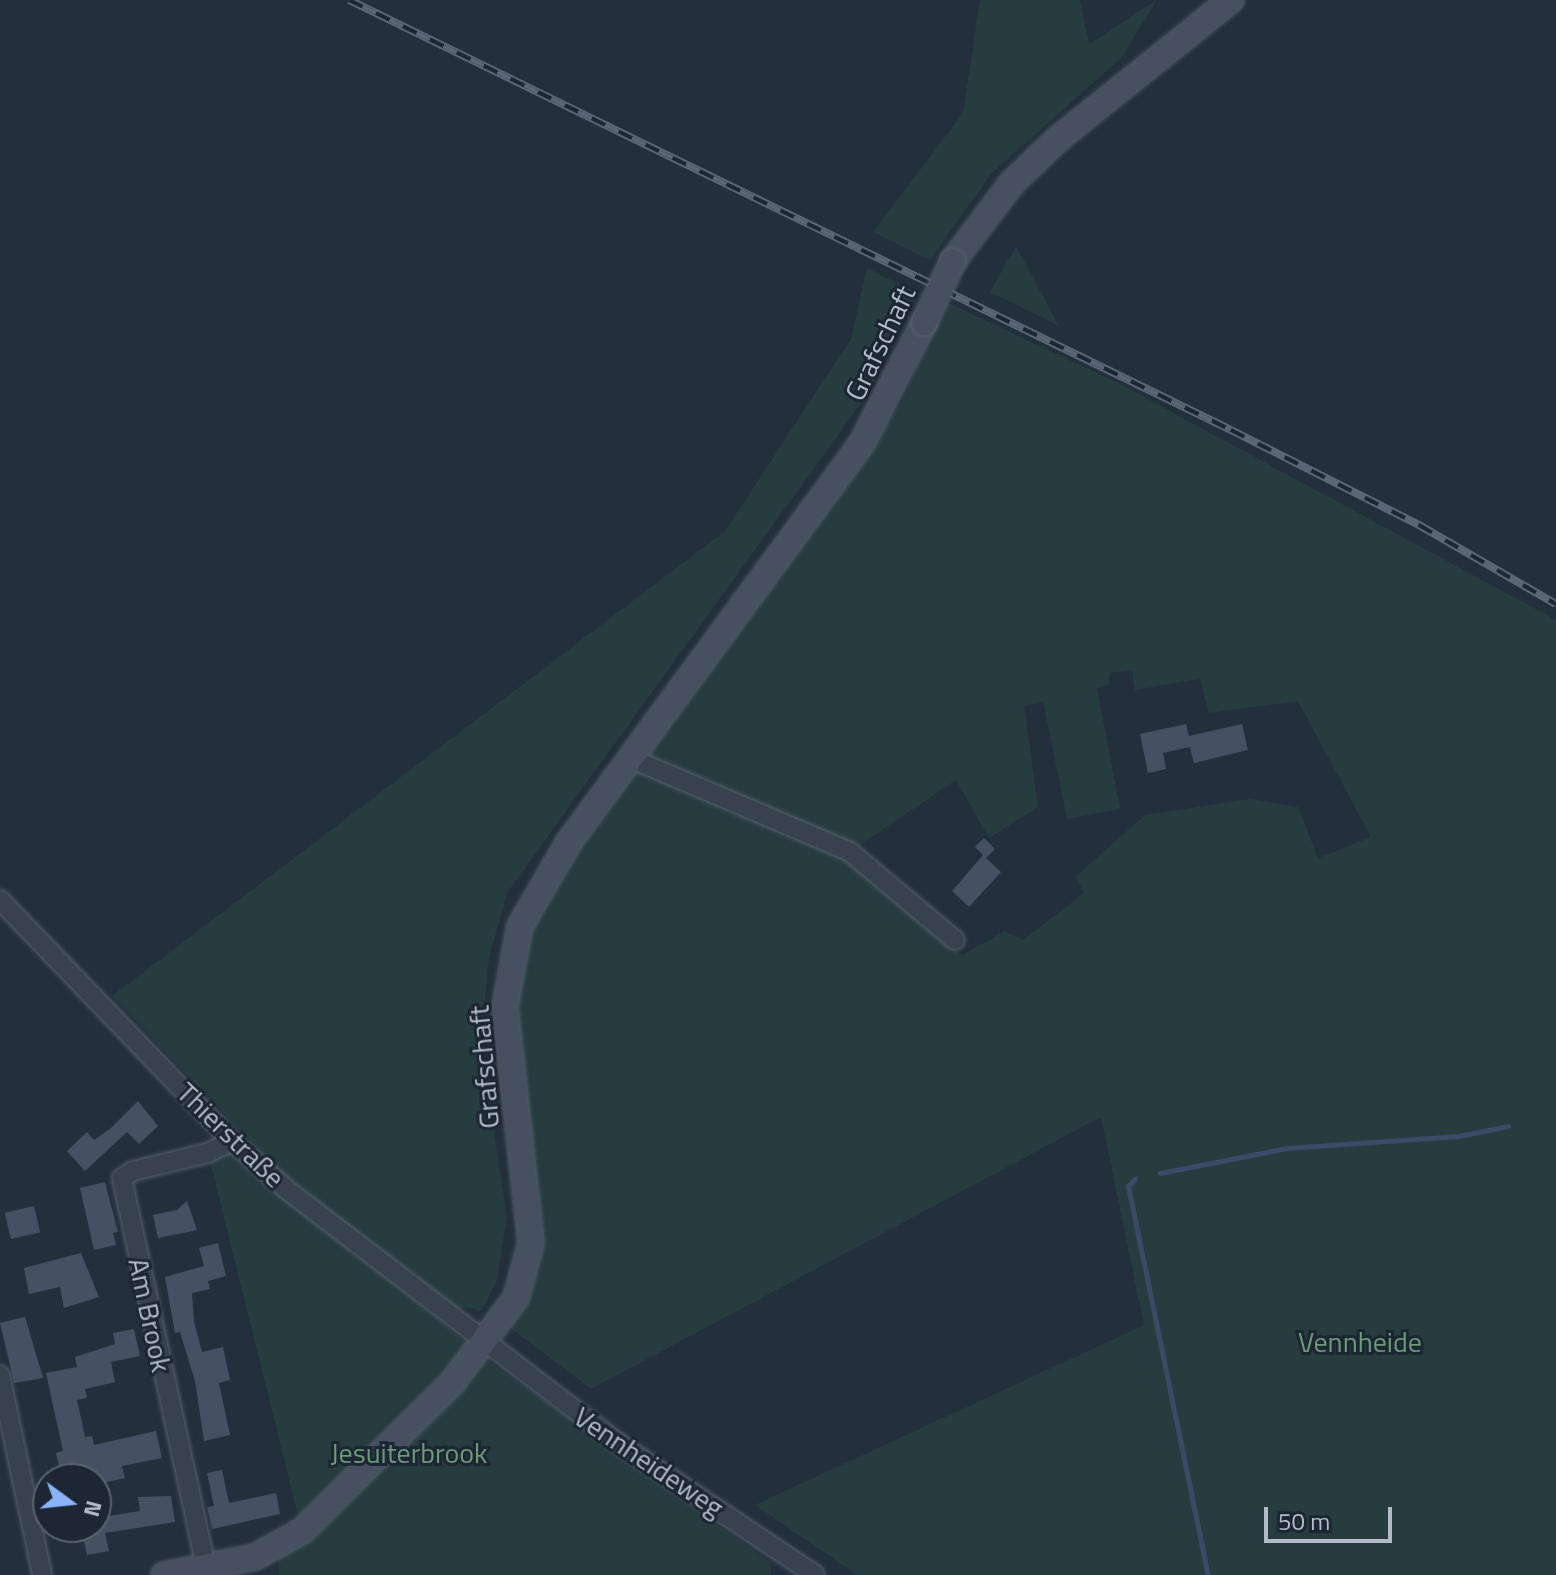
<!DOCTYPE html>
<meta charset="utf-8">
<style>
body{margin:0}
#map{position:relative;width:1556px;height:1575px;overflow:hidden;background:#242f3e;font-family:"Titillium Web",sans-serif}
div>[style]{position:absolute}
.green>*{inset:0;background:#263c3f}
.stream>*{height:5px;margin:-2.5px;padding:0 2.5px;transform-origin:2.5px;border-radius:2.5px;background:#394c67}
.building>*{inset:0;background:#455162;transform-origin:0 0}
.roads{filter:drop-shadow(0 0 2px #565f6c) drop-shadow(0 0 2px #565f6c)}
.street>*{height:18px;margin:-9px;padding:0 9px;transform-origin:9px;border-radius:9px;background:#38414e}
.secondary>*{height:24px;margin:-12px;padding:0 12px;transform-origin:12px;border-radius:12px;background:#465061}
.rail>*{height:8px;margin-top:-4px;transform-origin:0;background:repeating-linear-gradient(90deg,#1d2633 0 15px,#5a6575 0 30px);box-sizing:border-box;border-block:2px solid #5a6575}
.bridges{filter:drop-shadow(0 0 2px #565f6c) drop-shadow(0 0 2px #565f6c)}
.secondary-bridge>*{height:24px;margin:-12px;padding:0 12px;transform-origin:12px;border-radius:12px;background:#465061}
span{translate:-50% -50%;white-space:nowrap;text-align:center;line-height:1.15;-webkit-text-stroke:6px #1d2633;paint-order:stroke}
.street-label{font-size:28px;color:#b4bcc9}
.park-label{font-size:28px;color:#6b9a76}
.north{position:absolute;left:32px;top:1463px;width:80px;height:80px;box-sizing:border-box;background:#1d2633;border:2px solid #59626f;border-radius:50%;rotate:105deg;font-size:22px;font-weight:700;line-height:32px;text-align:center;color:#b4bcc9}
.north::after{content:'';display:block;margin:auto;width:28px;height:36px;background:#8ab4f8;clip-path:polygon(50% 0,100% 100%,50% 72%,0 100%)}
.scale{position:absolute;left:1264px;top:1507px;width:128px;height:36px;box-sizing:border-box;border:4px solid #b4bcc9;border-top:0;padding-left:10px;font-size:24px;line-height:28px;white-space:nowrap;color:#b4bcc9;-webkit-text-stroke:6px #1d2633;paint-order:stroke}
</style>
<div id="map">
<div class="green">
<div style="clip-path:polygon(980px 0,1080px 0,1089px 44px,1157px 0,1121px 58px,991px 174px,930px 260px,873px 232px,963px 113px)"></div>
<div style="clip-path:polygon(1016px 246px,1059px 326px,990px 292px)"></div>
<div style="clip-path:polygon(867px 268px,917px 293px,869px 392px,507px 893px,489px 958px,483px 1021px,484px 1068px,507px 1216px,497px 1280px,482px 1311px,465px 1307px,451px 1311px,292px 1185px,112px 996px,725px 531px,851px 339px)"></div>
<div style="clip-path:polygon(evenodd,944px 301px,1118px 383px,1556px 620px,1556px 1575px,857px 1575px,755px 1505px,1144px 1325px,1101px 1117px,591px 1389px,509px 1327px,534px 1281px,541px 1244px,515px 1056px,519px 960px,541px 898px,902px 402px,944px 301px,1132px 670px,1135px 690px,1200px 679px,1209px 713px,1298px 701px,1371px 837px,1318px 858px,1298px 807px,1250px 799px,1145px 815px,1076px 876px,1084px 893px,1023px 940px,1005px 931px,962px 955px,842px 857px,956px 780px,989px 838px,1038px 807px,1024px 706px,1043px 701px,1067px 819px,1120px 809px,1097px 688px,1109px 684px,1110px 673px,1132px 670px)"></div>
<div style="clip-path:polygon(225px 1145px,490px 1362px,770px 1562px,771px 1575px,279px 1575px,278px 1557px,304px 1540px,208px 1153px)"></div>
</div>
<div class="stream">
<div style="left:1160px;top:1173px;width:129px;rotate:-11.1deg"></div>
<div style="left:1287px;top:1148px;width:172px;rotate:-4deg"></div>
<div style="left:1459px;top:1136px;width:50px;rotate:-11.5deg"></div>
<div style="left:1135px;top:1179px;width:10px;rotate:135deg"></div>
<div style="left:1128px;top:1186px;width:397px;rotate:78.4deg"></div>
</div>
<div class="building">
<div style="clip-path:polygon(1186px 724px,1189px 736px,1242px 724px,1248px 750px,1194px 763px,1190px 747px,1163px 753px,1166px 769px,1148px 773px,1140px 734px)"></div>
<div style="clip-path:polygon(984px 838px,995px 849px,986px 858px,1001px 872px,969px 907px,952px 891px,983px 855px,975px 847px)"></div>
<div style="clip-path:polygon(138px 1101px,158px 1126px,139px 1144px,127px 1132px,85px 1171px,67px 1151px,87px 1132px,94px 1140px,110px 1129px)"></div>
<div style="clip-path:polygon(105px 1182px,118px 1232px,113px 1233px,116px 1245px,94px 1250px,80px 1188px)"></div>
<div style="clip-path:polygon(187px 1201px,197px 1230px,158px 1238px,153px 1215px,177px 1210px)"></div>
<div style="left:34px;top:1206px;width:27px;height:30px;rotate:77deg"></div>
<div style="clip-path:polygon(218px 1243px,226px 1276px,208px 1281px,210px 1289px,192px 1293px,194px 1321px,202px 1352px,223px 1347px,230px 1380px,219px 1383px,230px 1435px,204px 1441px,195px 1381px,180px 1332px,175px 1333px,165px 1277px,204px 1266px,199px 1248px)"></div>
<div style="clip-path:polygon(81px 1253px,99px 1297px,64px 1308px,60px 1287px,29px 1294px,24px 1268px)"></div>
<div style="clip-path:polygon(25px 1317px,43px 1378px,14px 1383px,0 1323px)"></div>
<div style="clip-path:polygon(134px 1329px,140px 1356px,111px 1362px,115px 1382px,85px 1389px,87px 1398px,77px 1400px,85px 1437px,92px 1436px,94px 1445px,156px 1431px,162px 1458px,122px 1466px,125px 1478px,102px 1483px,109px 1516px,140px 1511px,138px 1497px,171px 1496px,175px 1522px,105px 1533px,109px 1551px,87px 1555px,81px 1527px,96px 1527px,96px 1479px,62px 1479px,56px 1453px,63px 1451px,46px 1373px,77px 1367px,75px 1357px,115px 1344px,113px 1333px)"></div>
<div style="clip-path:polygon(222px 1470px,229px 1503px,276px 1493px,280px 1514px,212px 1529px,207px 1507px,214px 1506px,207px 1473px)"></div>
</div>
<div class="roads">
<div class="street">
<div style="left:630px;top:758px;width:239px;rotate:23.1deg"></div>
<div style="left:850px;top:852px;width:137px;rotate:40deg"></div>
<div style="left:0;top:900px;width:335px;rotate:46.1deg"></div>
<div style="left:232px;top:1141px;width:72px;rotate:41.6deg"></div>
<div style="left:286px;top:1189px;width:418px;rotate:37.4deg"></div>
<div style="left:618px;top:1443px;width:237px;rotate:33.8deg"></div>
<div style="left:0;top:1375px;width:204px;rotate:78.1deg"></div>
<div style="left:206px;top:1567px;width:398px;rotate:-102.2deg"></div>
<div style="left:122px;top:1178px;width:13px;rotate:-32deg"></div>
<div style="left:133px;top:1171px;width:77px;rotate:-13.5deg"></div>
<div style="left:208px;top:1153px;width:27px;rotate:-27deg"></div>
</div>
<div class="secondary">
<div style="left:953px;top:261px;width:98px;rotate:-52.9deg"></div>
<div style="left:1012px;top:183px;width:64px;rotate:-43.7deg"></div>
<div style="left:1058px;top:139px;width:222px;rotate:-38.8deg"></div>
<div style="left:164px;top:1575px;width:93px;rotate:-11.2deg"></div>
<div style="left:255px;top:1557px;width:54px;rotate:-29deg"></div>
<div style="left:302px;top:1531px;width:211px;rotate:-44.6deg"></div>
<div style="left:452px;top:1383px;width:106px;rotate:-53deg"></div>
<div style="left:516px;top:1298px;width:57px;rotate:-74.7deg"></div>
<div style="left:531px;top:1243px;width:238px;rotate:-96.3deg"></div>
<div style="left:505px;top:1006px;width:81px;rotate:-79.4deg"></div>
<div style="left:520px;top:926px;width:97px;rotate:-59.7deg"></div>
<div style="left:569px;top:842px;width:495px;rotate:-53.7deg"></div>
<div style="left:862px;top:443px;width:135px;rotate:-62.7deg"></div>
</div>
</div>
<div class="rail">
<div style="left:349px;top:0;width:981px;rotate:25.99deg"></div>
<div style="left:1231px;top:430px;width:211px;rotate:26.8deg"></div>
<div style="left:1419px;top:525px;width:158px;rotate:30deg"></div>
</div>
<div class="bridges">
<div class="secondary-bridge">
<div style="left:924px;top:323px;width:68px;rotate:-64.9deg"></div>
</div>
</div>
<div class="street-label">
<span style="left:880px;top:343px;rotate:-64deg">Grafschaft</span>
<span style="left:484px;top:1067px;rotate:-95deg">Grafschaft</span>
<span style="left:231px;top:1135px;rotate:44deg">Thierstraße</span>
<span style="left:150px;top:1315px;rotate:78deg">Am Brook</span>
<span style="left:649px;top:1462px;rotate:34deg">Vennheideweg</span>
</div>
<div class="park-label">
<span style="left:1360px;top:1342px">Vennheide</span>
<span style="left:409px;top:1453px">Jesuiterbrook</span>
</div>
<div class="north">N</div>
<div class="scale">50 m</div>
</div>
